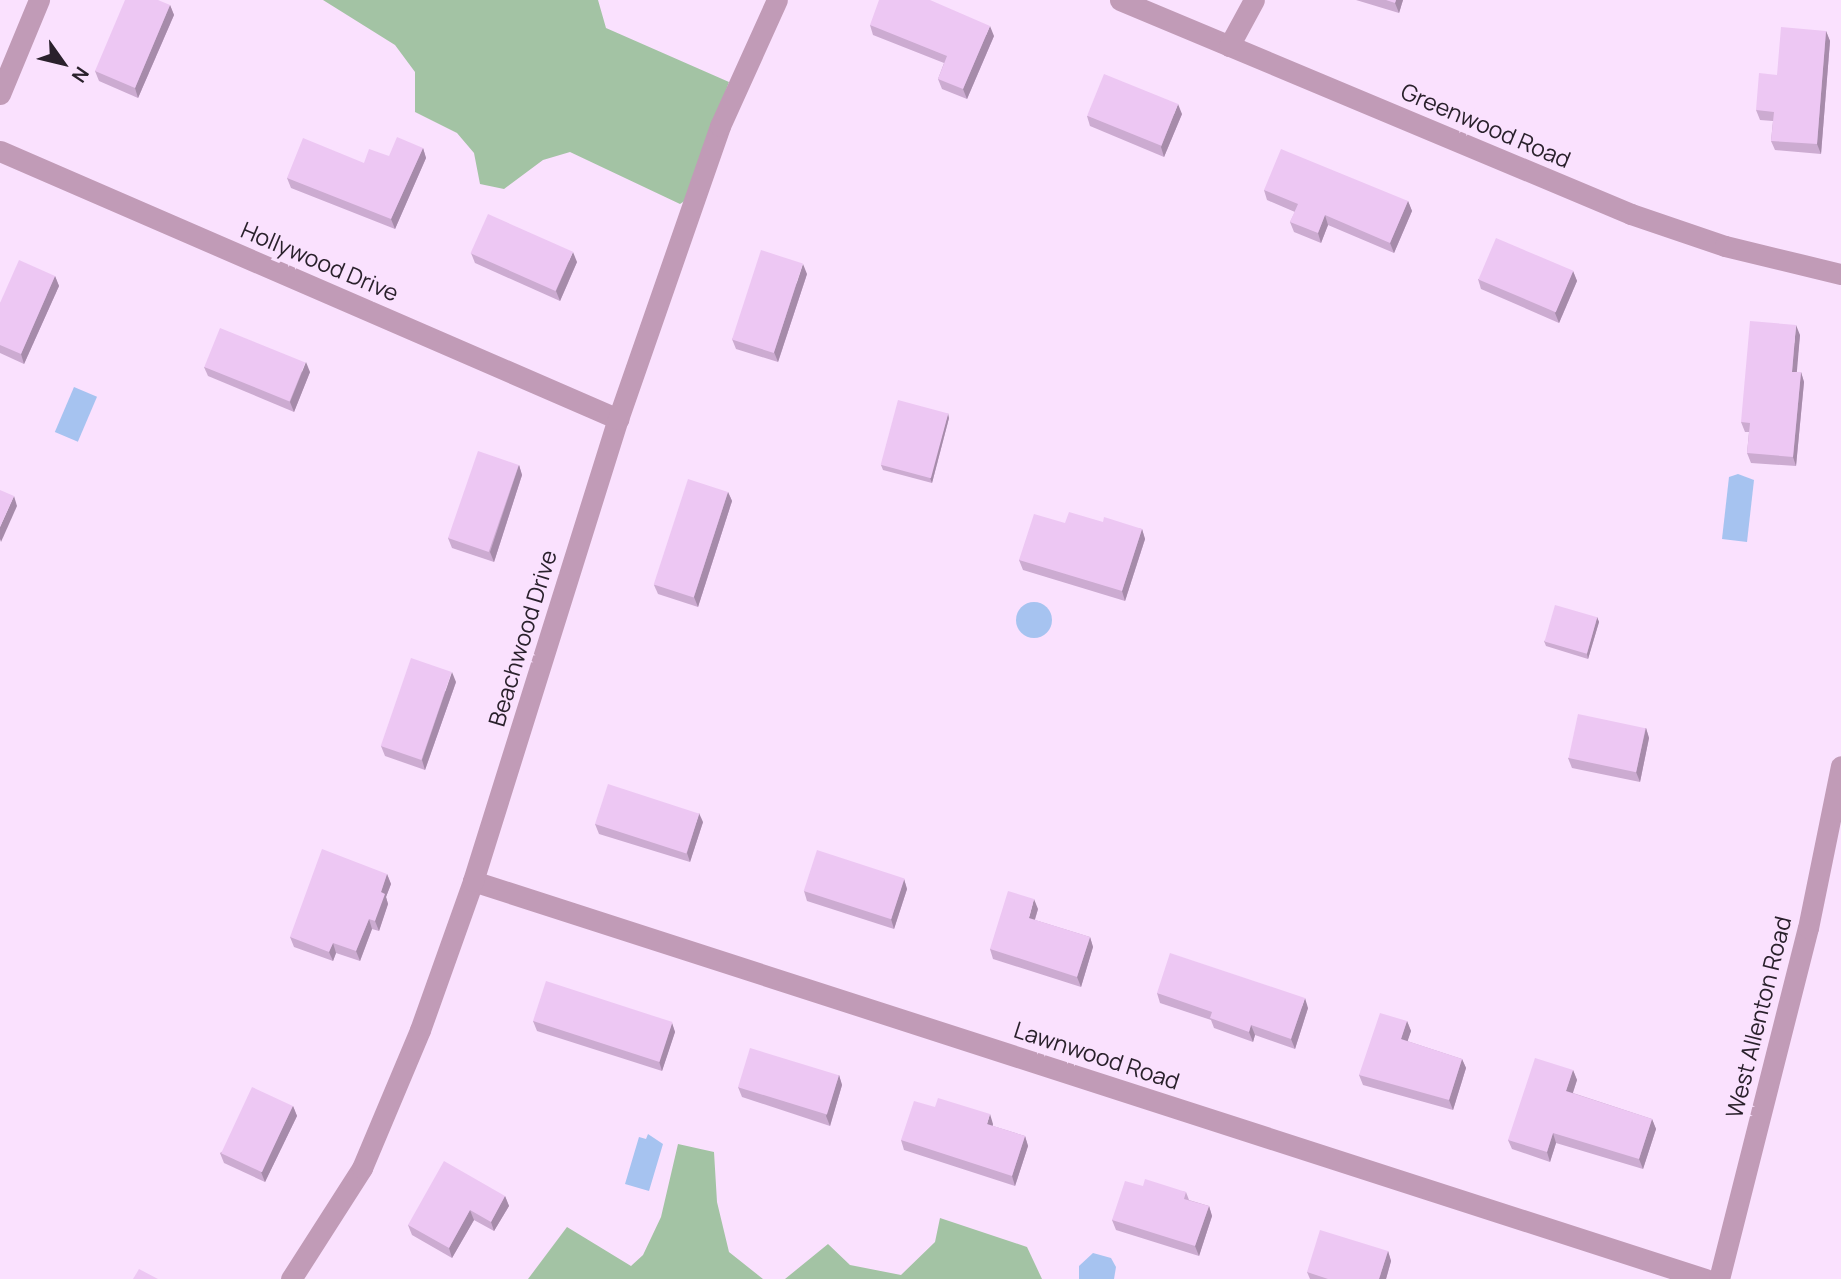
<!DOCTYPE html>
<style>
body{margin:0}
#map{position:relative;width:1841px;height:1279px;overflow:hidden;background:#fae1fe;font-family:Manrope,sans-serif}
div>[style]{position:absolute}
.green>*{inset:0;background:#a3c3a4}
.water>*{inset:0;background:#a6c3f0;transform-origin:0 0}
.round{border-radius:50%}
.minor>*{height:21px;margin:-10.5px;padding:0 10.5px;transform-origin:10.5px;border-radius:10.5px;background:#c19bb7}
.wall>*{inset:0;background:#ccabd1}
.shaded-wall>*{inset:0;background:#a68baa}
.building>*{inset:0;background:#edc7f3;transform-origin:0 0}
span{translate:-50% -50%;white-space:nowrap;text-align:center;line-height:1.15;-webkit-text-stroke:7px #fae1fe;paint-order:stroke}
.street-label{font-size:23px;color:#2a212c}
.north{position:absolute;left:28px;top:28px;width:70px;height:70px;-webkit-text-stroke:5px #fae1fe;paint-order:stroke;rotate:124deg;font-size:19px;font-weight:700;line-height:28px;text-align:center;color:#2a212c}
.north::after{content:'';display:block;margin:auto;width:24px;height:32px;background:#2a212c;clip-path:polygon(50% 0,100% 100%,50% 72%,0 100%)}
</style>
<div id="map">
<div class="green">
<div style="clip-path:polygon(323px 0,598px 0,606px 28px,729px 82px,686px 200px,680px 204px,570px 152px,543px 160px,504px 189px,480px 184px,474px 153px,457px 133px,415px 112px,415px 72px,395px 45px)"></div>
<div style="clip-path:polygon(678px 1144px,714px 1152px,717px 1202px,729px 1252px,763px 1279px,528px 1279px,567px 1227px,631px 1266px,643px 1255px,661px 1217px)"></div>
<div style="clip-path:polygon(940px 1218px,1027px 1247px,1042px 1279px,785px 1279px,828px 1244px,850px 1265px,901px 1275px,935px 1242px)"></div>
</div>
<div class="water">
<div style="left:74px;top:387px;width:25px;height:49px;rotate:23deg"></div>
<div style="clip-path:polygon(1738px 474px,1754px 480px,1747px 542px,1722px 539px,1729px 477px)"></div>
<div class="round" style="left:1016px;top:602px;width:36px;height:36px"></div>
<div style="clip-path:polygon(648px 1134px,663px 1144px,649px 1191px,625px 1184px,639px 1137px,646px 1139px)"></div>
<div style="clip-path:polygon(1093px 1253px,1111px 1258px,1116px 1267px,1114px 1279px,1079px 1279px,1079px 1266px)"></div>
</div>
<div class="minor">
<div style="left:1120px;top:0;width:554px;rotate:22.72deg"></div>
<div style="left:1631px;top:214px;width:99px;rotate:18.8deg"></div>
<div style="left:1725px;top:246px;width:119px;rotate:13.6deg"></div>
<div style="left:1229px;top:46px;width:52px;rotate:-61.5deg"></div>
<div style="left:0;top:94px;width:102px;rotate:-67.5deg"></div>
<div style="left:0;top:151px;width:674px;rotate:23.44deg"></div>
<div style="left:473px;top:881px;width:1295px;rotate:17.9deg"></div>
<div style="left:291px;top:1279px;width:132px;rotate:-57.4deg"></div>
<div style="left:362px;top:1168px;width:150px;rotate:-67.2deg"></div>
<div style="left:420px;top:1030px;width:158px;rotate:-70.4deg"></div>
<div style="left:473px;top:881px;width:484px;rotate:-72.6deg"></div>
<div style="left:618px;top:419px;width:310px;rotate:-70.8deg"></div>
<div style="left:720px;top:126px;width:138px;rotate:-65.7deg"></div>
<div style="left:1719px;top:1279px;width:362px;rotate:-75.8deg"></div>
<div style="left:1808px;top:928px;width:165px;rotate:-78.5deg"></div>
</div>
<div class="wall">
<div style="clip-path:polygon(1356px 0,1403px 0,1399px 13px)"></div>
<div style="clip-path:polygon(170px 5px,174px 15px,138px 98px,99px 81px,95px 71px)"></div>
<div style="clip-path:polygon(870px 25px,994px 36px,967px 99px,942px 89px,938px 79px,944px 63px,873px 35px)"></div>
<div style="clip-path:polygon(1826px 31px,1830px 41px,1821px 154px,1775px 150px,1771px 141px,1773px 121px,1760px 120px,1756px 110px,1777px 75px)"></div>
<div style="clip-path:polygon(1182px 114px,1164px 157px,1090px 126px,1087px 116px)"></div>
<div style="clip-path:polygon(423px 148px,426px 158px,395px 229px,291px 188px,287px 178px,364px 163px)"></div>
<div style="clip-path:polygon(1264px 190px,1408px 201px,1412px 211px,1394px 253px,1328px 225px,1321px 243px,1294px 232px,1290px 222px,1295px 212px,1267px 200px)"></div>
<div style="clip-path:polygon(471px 253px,577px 262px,560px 301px,475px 263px)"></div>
<div style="clip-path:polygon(1573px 271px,1577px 281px,1559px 323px,1481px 289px,1478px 279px)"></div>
<div style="clip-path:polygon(807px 274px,778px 362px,736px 349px,732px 339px)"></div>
<div style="clip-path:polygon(55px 276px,59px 286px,24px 364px,0 353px,0 303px)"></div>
<div style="clip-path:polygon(1800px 335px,1796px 372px,1801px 372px,1804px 382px,1796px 466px,1751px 463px,1747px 453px,1749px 432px,1745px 432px,1741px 422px)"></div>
<div style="clip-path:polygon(204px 367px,310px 372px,294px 412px,208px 376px)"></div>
<div style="clip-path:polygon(949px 418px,932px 483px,883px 470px,881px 465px)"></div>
<div style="clip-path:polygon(519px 465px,522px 475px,494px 562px,452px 548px,448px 538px)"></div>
<div style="clip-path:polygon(728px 492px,732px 501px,698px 607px,658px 594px,654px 585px)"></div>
<div style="clip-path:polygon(1103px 522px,1142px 529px,1145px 539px,1125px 601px,1023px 570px,1019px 560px,1065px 523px)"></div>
<div style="clip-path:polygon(1597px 617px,1599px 622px,1588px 659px,1546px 646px,1544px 641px)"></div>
<div style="clip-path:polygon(456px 682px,425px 770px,385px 756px,381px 746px)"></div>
<div style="clip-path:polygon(1646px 728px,1649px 738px,1640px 782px,1572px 768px,1568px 758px)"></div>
<div style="clip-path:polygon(703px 822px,690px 862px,599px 834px,595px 824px)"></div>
<div style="clip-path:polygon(387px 874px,391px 884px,386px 897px,388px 904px,379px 931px,372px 929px,360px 961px,336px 953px,333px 961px,294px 947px,290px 937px)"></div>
<div style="clip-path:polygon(904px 879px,907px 889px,894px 929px,807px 901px,804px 891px)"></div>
<div style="clip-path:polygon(1038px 909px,1035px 920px,1090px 937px,1093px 947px,1081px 987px,993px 959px,990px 949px)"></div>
<div style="clip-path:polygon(1157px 993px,1308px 1008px,1295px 1049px,1255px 1035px,1253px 1042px,1214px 1028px,1211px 1020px,1160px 1003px)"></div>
<div style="clip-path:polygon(533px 1021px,672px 1023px,675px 1032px,662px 1071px,537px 1031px)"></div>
<div style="clip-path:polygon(1407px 1021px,1411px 1031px,1407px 1041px,1462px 1059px,1466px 1068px,1453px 1110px,1363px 1085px,1359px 1075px)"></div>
<div style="clip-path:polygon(1573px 1070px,1577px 1080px,1573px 1093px,1652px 1119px,1656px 1129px,1643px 1169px,1556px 1143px,1550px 1162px,1512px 1149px,1508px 1140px)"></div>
<div style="clip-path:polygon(839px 1075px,842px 1085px,830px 1126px,742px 1097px,738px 1087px)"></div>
<div style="clip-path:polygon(293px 1106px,297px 1116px,265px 1182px,224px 1163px,220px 1153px)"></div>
<div style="clip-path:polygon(993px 1124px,993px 1126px,1025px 1136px,1028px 1146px,1015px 1186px,904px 1150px,901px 1140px)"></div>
<div style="clip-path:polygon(1143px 1186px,1186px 1192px,1189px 1200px,1209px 1206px,1212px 1216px,1199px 1256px,1116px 1230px,1112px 1220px)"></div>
<div style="clip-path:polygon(505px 1196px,509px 1206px,494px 1231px,474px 1220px,452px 1258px,412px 1235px,408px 1225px)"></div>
<div style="clip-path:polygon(1388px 1251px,1391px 1261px,1386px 1279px,1310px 1279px,1307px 1272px)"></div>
</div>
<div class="shaded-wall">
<div style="clip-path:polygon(1396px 0,1403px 0,1399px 13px,1395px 3px)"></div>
<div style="clip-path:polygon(170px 5px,174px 15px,138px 98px,135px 88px)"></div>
<div style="clip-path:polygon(990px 26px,994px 36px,967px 99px,963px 89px)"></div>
<div style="clip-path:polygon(1826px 31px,1830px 41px,1821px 154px,1817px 144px)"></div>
<div style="clip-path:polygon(1178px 104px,1182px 114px,1164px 157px,1161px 147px)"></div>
<div style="clip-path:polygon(423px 148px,426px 158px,395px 229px,391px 219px)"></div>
<div style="clip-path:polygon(1408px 201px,1412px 211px,1394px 253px,1390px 243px)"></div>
<div style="clip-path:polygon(1325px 215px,1328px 225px,1321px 243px,1318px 233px)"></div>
<div style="clip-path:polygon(573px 252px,577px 262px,560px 301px,556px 291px)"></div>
<div style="clip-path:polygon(803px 264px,807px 274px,778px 362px,774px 352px)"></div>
<div style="clip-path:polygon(1573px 271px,1577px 281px,1559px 323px,1555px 313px)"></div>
<div style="clip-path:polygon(55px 276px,59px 286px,24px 364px,21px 354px)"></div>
<div style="clip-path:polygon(1796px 325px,1800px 335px,1796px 382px,1792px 372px)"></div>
<div style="clip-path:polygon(306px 362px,310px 372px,294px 412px,290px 402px)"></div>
<div style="clip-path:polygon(1801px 372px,1804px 382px,1796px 466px,1793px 457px)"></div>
<div style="clip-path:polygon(948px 413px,949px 418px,932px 483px,930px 478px)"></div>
<div style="clip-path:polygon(519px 465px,522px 475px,494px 562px,490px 552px)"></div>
<div style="clip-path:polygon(728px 492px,732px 501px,698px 607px,694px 597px)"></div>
<div style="clip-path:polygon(14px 496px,17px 506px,1px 542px,0 539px,0 527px)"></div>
<div style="clip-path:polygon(1142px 529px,1145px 539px,1125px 601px,1122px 591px)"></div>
<div style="clip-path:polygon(1597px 617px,1599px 622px,1588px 659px,1587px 654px)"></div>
<div style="clip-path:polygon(452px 672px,456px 682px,425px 770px,422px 760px)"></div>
<div style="clip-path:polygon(1646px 728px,1649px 738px,1640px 782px,1636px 772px)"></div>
<div style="clip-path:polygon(699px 813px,703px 822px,690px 862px,687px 853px)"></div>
<div style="clip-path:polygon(387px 874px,391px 884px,386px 897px,388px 904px,379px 931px,375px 921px,381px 892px)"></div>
<div style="clip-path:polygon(904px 879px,907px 889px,894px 929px,891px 919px)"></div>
<div style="clip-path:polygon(1034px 899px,1038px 909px,1032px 928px,1029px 918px)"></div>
<div style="clip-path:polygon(369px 919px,372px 929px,360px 961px,356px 951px)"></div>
<div style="clip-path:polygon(1090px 937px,1093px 947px,1081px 987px,1077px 977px)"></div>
<div style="clip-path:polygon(333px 943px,336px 953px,333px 961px,329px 952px)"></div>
<div style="clip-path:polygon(1305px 998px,1308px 1008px,1295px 1049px,1291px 1039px)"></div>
<div style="clip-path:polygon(1407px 1021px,1411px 1031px,1405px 1049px,1401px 1039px)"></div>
<div style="clip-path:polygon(672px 1023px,675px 1032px,662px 1071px,659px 1061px)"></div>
<div style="clip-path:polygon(1251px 1025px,1255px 1035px,1253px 1042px,1249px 1032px)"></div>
<div style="clip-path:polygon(1462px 1059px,1466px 1068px,1453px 1110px,1449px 1100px)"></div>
<div style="clip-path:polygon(1573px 1070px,1577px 1080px,1570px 1101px,1566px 1091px)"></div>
<div style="clip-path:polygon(839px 1075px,842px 1085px,830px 1126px,826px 1116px)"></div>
<div style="clip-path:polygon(293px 1106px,297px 1116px,265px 1182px,261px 1172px)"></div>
<div style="clip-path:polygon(990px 1114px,993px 1124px,990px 1134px,987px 1124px)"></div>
<div style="clip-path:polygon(1652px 1119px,1656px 1129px,1643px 1169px,1639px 1159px)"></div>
<div style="clip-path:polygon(1553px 1133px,1556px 1143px,1550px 1162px,1547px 1152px)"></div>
<div style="clip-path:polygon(1025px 1136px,1028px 1146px,1015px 1186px,1012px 1176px)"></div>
<div style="clip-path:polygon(505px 1196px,509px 1206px,494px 1231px,491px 1222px)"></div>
<div style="clip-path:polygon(1209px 1206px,1212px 1216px,1199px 1256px,1195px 1246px)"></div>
<div style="clip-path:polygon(470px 1210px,474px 1220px,452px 1258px,449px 1248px)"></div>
<div style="clip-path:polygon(1388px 1251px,1391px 1261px,1386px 1279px,1379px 1279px)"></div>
</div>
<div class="building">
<div style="clip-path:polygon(125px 0,158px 0,170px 5px,135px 88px,95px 71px)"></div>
<div style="clip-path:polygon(879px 0,930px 0,990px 26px,963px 89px,938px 79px,947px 56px,870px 25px)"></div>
<div style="clip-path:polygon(1386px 0,1396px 0,1395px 3px)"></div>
<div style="clip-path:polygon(1781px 27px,1826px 31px,1817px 144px,1771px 141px,1774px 112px,1756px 110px,1759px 73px,1777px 75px)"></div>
<div style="left:1104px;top:74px;width:80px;height:45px;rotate:22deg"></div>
<div style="clip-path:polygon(397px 137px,423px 148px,391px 219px,287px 178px,303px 138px,364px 163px,369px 149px,389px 156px)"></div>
<div style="clip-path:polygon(1281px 149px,1408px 201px,1390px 243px,1325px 215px,1318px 233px,1290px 222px,1298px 204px,1264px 190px)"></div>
<div style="left:488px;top:214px;width:93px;height:43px;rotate:24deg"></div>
<div style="left:1496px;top:238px;width:84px;height:45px;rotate:23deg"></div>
<div style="left:761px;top:250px;width:44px;height:94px;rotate:18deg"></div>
<div style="clip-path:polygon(19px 260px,55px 276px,21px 354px,0 345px,0 303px)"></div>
<div style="clip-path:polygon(1750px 321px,1796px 325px,1792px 372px,1801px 372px,1793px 457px,1747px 453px,1750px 423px,1741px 422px)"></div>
<div style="left:220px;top:328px;width:92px;height:42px;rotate:22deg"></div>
<div style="left:898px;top:400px;width:52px;height:67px;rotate:15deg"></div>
<div style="left:478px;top:451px;width:43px;height:92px;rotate:19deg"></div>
<div style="left:688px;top:479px;width:42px;height:111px;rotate:18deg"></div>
<div style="clip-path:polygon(0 490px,14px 496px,0 527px)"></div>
<div style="clip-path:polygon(1069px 512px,1103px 522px,1104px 517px,1142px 529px,1122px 591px,1019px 560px,1034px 514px,1065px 523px)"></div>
<div style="left:1555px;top:605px;width:44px;height:38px;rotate:16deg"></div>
<div style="left:411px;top:658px;width:43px;height:93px;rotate:19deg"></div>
<div style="left:1578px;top:714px;width:69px;height:45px;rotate:12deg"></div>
<div style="left:608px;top:784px;width:96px;height:42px;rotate:18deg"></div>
<div style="clip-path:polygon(322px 849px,387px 874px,381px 892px,385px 894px,375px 921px,369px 919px,356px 951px,333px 943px,329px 952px,290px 937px)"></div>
<div style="left:817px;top:850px;width:92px;height:43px;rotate:18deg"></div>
<div style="clip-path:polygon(1008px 891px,1034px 899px,1029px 918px,1090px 937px,1077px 977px,990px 949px)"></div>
<div style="clip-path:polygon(1170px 953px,1305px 998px,1291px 1039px,1251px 1025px,1249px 1032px,1210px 1018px,1212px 1012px,1157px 993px)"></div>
<div style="left:546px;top:981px;width:133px;height:42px;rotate:18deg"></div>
<div style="clip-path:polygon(1380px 1013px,1407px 1021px,1401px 1039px,1462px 1059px,1449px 1100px,1359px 1075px)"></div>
<div style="left:750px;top:1048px;width:93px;height:41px;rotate:17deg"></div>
<div style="clip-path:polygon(1535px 1058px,1573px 1070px,1566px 1091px,1652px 1119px,1639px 1159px,1553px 1133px,1547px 1152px,1508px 1140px)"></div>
<div style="left:252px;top:1087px;width:45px;height:73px;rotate:25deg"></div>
<div style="clip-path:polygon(938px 1098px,990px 1114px,987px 1124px,1025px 1136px,1012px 1176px,901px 1140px,914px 1101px,935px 1107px)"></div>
<div style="clip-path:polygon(444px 1161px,505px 1196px,491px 1222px,470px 1210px,449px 1248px,408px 1225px)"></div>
<div style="clip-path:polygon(1145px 1179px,1186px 1192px,1184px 1199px,1209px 1206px,1195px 1246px,1112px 1220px,1125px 1181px,1143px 1186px)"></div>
<div style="clip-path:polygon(1320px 1230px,1388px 1251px,1379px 1279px,1328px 1279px,1307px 1272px)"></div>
<div style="clip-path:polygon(139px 1269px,158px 1279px,133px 1279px)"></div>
</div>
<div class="street-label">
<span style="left:1486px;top:125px;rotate:23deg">Greenwood Road</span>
<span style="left:320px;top:261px;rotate:23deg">Hollywood Drive</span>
<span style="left:522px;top:638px;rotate:-73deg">Beachwood Drive</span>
<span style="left:1758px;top:1017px;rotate:-76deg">West Allenton Road</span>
<span style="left:1097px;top:1055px;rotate:18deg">Lawnwood Road</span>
</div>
<div class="north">N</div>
</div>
